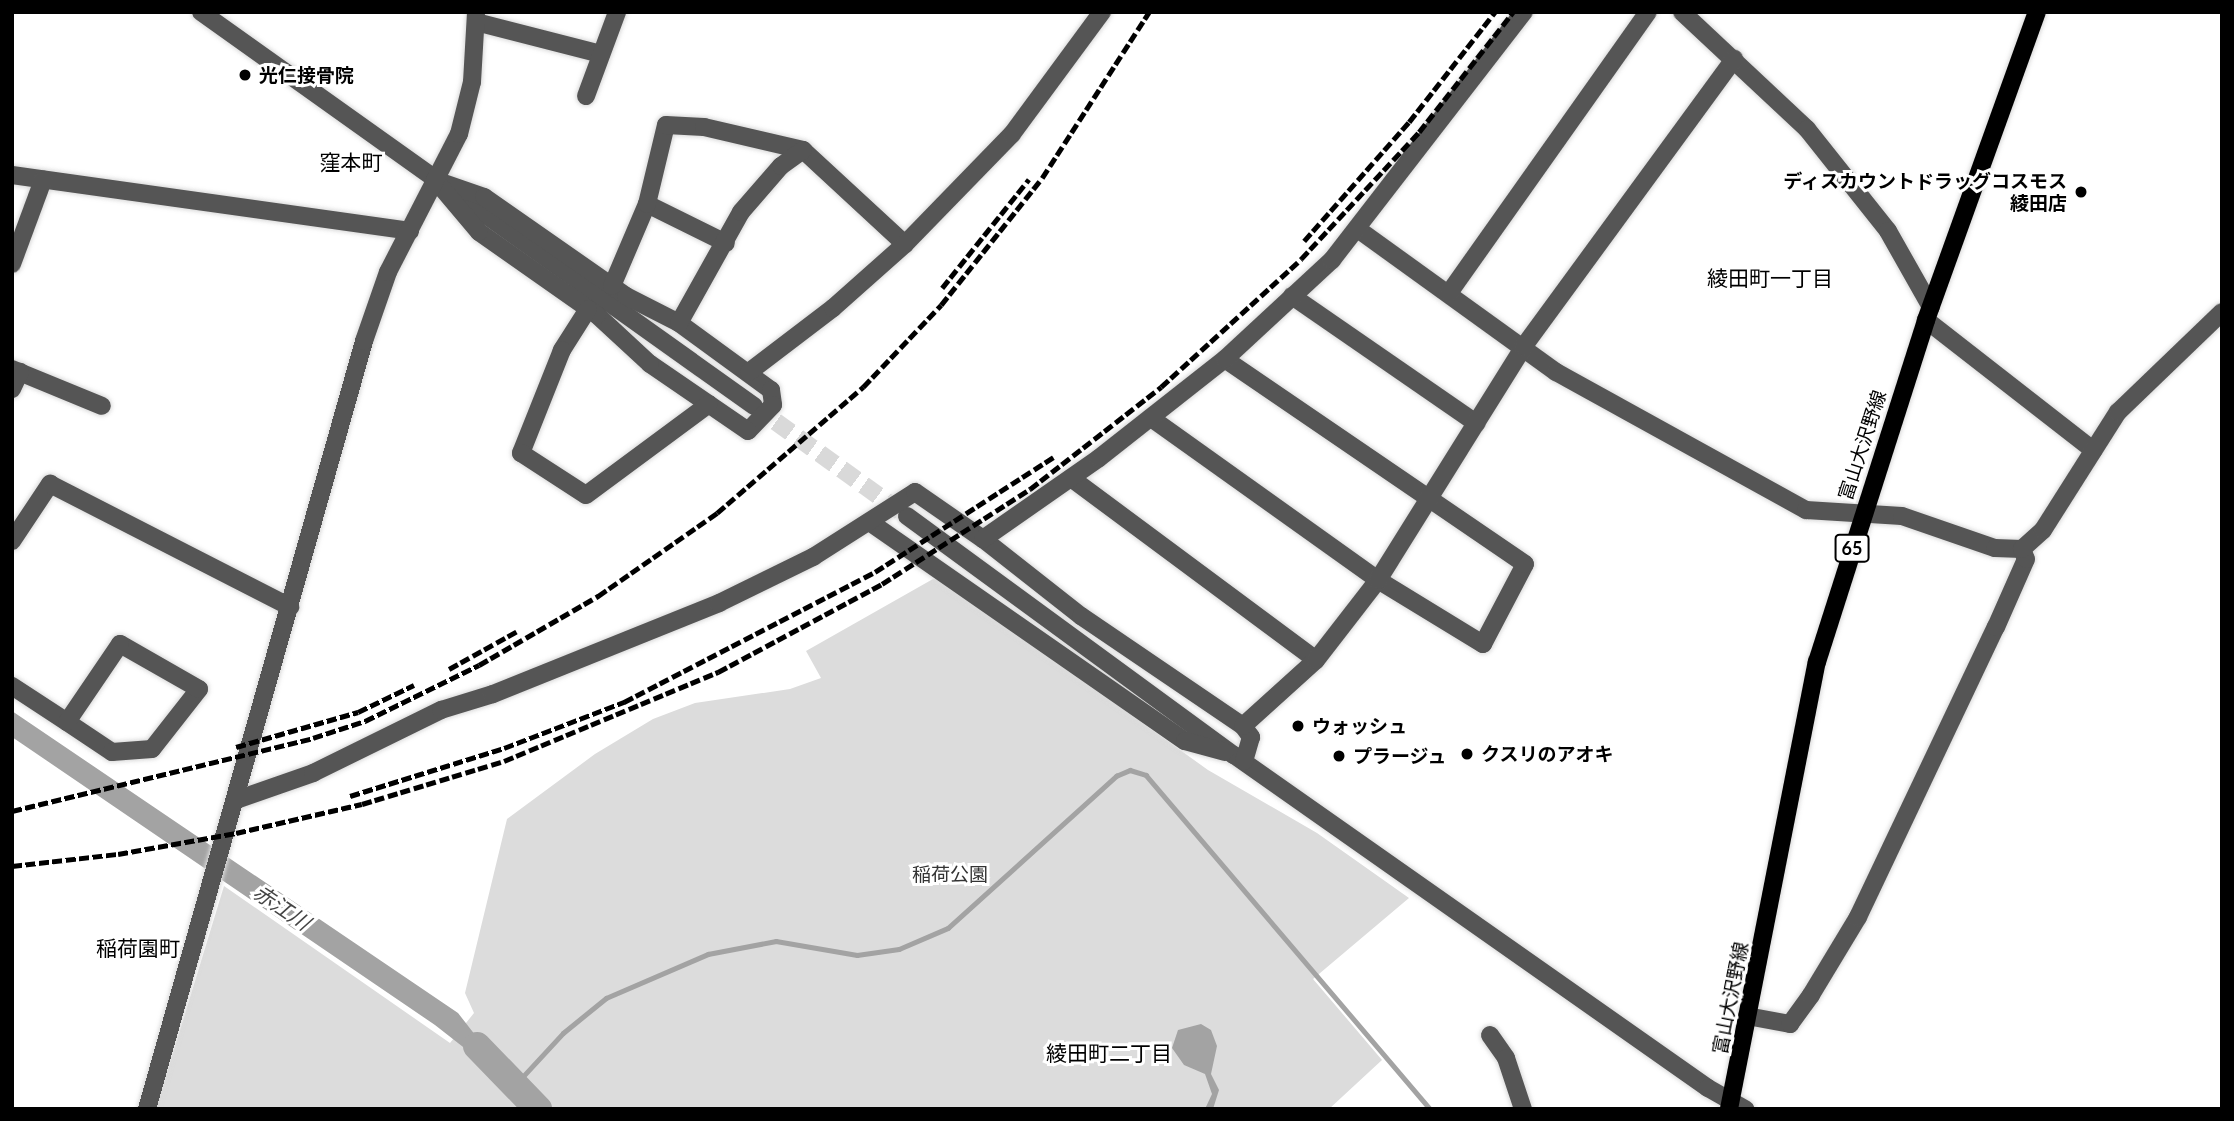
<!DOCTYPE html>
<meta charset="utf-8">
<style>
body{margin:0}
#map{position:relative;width:2234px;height:1121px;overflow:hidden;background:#fff;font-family:Lato,"Noto Sans JP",sans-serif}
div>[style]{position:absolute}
.green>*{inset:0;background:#dcdcdc}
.water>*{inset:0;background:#a3a3a3}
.stream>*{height:4.5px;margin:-2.25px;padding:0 2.25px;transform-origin:2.25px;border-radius:2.25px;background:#a3a3a3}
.river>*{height:28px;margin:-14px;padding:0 14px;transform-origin:14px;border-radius:14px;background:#a3a3a3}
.minor-tunnel>*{height:18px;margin-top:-9px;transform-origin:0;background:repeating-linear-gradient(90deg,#d9d9d9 0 18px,transparent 0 27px)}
.roads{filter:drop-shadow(0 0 2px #dbdbdb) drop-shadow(0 0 2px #dbdbdb)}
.minor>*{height:18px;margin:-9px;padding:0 9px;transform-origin:9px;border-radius:9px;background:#555}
.major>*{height:18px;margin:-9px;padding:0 9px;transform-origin:9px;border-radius:9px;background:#000}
.rail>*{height:4.5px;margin-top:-2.25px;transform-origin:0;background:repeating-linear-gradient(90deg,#000 0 10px,transparent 0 13.5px)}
.dots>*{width:19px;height:19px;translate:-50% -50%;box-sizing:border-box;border:4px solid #fff;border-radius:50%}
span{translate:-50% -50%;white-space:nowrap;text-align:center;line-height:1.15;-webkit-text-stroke:6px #fff;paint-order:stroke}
.shield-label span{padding:2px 5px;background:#fff;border:2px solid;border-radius:5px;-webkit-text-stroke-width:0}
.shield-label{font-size:18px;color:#000;font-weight:700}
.poi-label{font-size:19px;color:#000;font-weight:700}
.left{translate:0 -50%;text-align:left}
.right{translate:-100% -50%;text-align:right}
.street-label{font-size:19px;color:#000}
.park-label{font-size:19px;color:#333}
.neighbourhood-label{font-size:21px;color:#000}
.water-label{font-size:21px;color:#444;font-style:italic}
.frame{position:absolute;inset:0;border:14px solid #000;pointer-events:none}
</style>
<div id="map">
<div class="green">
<div style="clip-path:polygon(933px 579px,941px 579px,1208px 770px,1317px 833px,1409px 898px,1313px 979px,1382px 1060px,1329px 1109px,156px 1109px,224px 886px,450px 1043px,474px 1013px,465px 993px,507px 819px,595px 754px,653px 719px,695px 703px,790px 689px,821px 678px,806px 651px)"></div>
</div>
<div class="water">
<div style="clip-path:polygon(12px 711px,458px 1013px,518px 1090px,435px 1025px,12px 737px)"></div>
<div style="clip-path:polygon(1201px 1024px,1211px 1030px,1217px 1046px,1211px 1074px,1219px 1090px,1213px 1109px,1205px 1109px,1212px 1094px,1205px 1074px,1184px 1065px,1172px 1048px,1178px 1030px)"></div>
</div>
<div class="stream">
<div style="left:516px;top:1084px;width:69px;rotate:-47.3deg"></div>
<div style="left:563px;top:1033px;width:55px;rotate:-39.1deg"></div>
<div style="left:606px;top:998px;width:111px;rotate:-23.3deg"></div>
<div style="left:708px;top:954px;width:69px;rotate:-10.8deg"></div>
<div style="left:776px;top:941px;width:82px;rotate:9.8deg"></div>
<div style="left:857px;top:955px;width:42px;rotate:-8.1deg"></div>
<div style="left:899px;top:949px;width:53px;rotate:-23.2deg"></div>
<div style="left:948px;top:928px;width:227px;rotate:-42.1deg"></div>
<div style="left:1116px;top:776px;width:15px;rotate:-23deg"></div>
<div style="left:1130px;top:770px;width:17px;rotate:17deg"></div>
<div style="left:1146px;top:775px;width:438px;rotate:49.6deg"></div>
</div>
<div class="river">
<div style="left:477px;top:1046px;width:88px;rotate:45.9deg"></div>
</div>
<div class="minor-tunnel">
<div style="left:754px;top:406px;width:186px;rotate:35.8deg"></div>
</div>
<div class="roads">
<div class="minor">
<div style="left:201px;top:12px;width:679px;rotate:35.47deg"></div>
<div style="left:1682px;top:12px;width:171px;rotate:43.1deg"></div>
<div style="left:1807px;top:129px;width:130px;rotate:51.5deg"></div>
<div style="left:1888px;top:231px;width:87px;rotate:60.5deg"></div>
<div style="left:476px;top:22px;width:129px;rotate:14.4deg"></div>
<div style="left:586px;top:96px;width:90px;rotate:-69.7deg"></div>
<div style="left:12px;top:175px;width:402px;rotate:8deg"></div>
<div style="left:435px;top:180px;width:52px;rotate:19.1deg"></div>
<div style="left:484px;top:197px;width:173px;rotate:34.9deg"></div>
<div style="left:626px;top:296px;width:59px;rotate:27deg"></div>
<div style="left:679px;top:323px;width:114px;rotate:36.1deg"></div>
<div style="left:771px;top:390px;width:15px;rotate:82deg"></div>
<div style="left:773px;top:405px;width:36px;rotate:134deg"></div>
<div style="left:748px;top:431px;width:119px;rotate:-145.6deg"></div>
<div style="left:650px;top:364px;width:72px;rotate:-137.2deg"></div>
<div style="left:597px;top:315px;width:144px;rotate:-144.9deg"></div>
<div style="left:479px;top:232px;width:68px;rotate:-130.2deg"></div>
<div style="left:647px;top:204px;width:88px;rotate:26.3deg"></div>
<div style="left:1359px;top:230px;width:243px;rotate:35.8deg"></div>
<div style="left:1556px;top:372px;width:286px;rotate:28.9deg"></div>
<div style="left:1806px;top:510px;width:96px;rotate:3.6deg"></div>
<div style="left:1902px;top:516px;width:98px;rotate:19deg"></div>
<div style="left:1995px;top:548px;width:27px;rotate:2deg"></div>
<div style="left:12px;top:264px;width:90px;rotate:-69.7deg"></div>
<div style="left:612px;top:286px;width:89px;rotate:-66.9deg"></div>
<div style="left:647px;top:204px;width:81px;rotate:-76.5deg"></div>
<div style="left:666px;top:125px;width:38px;rotate:3deg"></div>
<div style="left:704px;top:127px;width:102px;rotate:13.1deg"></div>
<div style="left:803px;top:150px;width:139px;rotate:42.7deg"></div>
<div style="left:1449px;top:293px;width:344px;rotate:-54.7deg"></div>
<div style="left:1292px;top:296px;width:224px;rotate:34.6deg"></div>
<div style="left:588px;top:309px;width:49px;rotate:122.4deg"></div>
<div style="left:562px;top:350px;width:111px;rotate:111.7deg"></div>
<div style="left:521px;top:453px;width:77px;rotate:32.9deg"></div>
<div style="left:586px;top:495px;width:153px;rotate:-36.5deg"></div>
<div style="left:1926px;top:320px;width:212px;rotate:37.9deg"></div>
<div style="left:679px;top:323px;width:127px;rotate:-60.8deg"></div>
<div style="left:741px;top:212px;width:61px;rotate:-49deg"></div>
<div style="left:781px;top:166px;width:27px;rotate:-36deg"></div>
<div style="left:12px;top:369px;width:97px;rotate:22.3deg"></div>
<div style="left:749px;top:372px;width:106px;rotate:-37.3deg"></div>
<div style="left:833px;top:308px;width:96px;rotate:-41.6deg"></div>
<div style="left:905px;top:244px;width:153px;rotate:-45.8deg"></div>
<div style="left:1012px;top:134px;width:152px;rotate:-53.6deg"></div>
<div style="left:12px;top:389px;width:19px;rotate:-65deg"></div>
<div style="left:1151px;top:418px;width:279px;rotate:35.5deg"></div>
<div style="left:1378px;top:580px;width:123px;rotate:31.4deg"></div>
<div style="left:1483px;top:644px;width:90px;rotate:-62.3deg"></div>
<div style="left:1525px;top:564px;width:363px;rotate:-145.7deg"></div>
<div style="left:1071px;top:478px;width:305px;rotate:36.6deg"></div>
<div style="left:907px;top:516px;width:405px;rotate:36.2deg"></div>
<div style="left:1234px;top:755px;width:579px;rotate:35.09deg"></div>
<div style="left:1708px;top:1088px;width:43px;rotate:29.6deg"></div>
<div style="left:871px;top:523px;width:382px;rotate:34.8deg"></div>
<div style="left:1185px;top:741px;width:41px;rotate:15.4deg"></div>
<div style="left:983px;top:539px;width:125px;rotate:38.2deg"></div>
<div style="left:1081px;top:616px;width:196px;rotate:34.2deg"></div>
<div style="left:1243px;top:726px;width:14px;rotate:54deg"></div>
<div style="left:1251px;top:737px;width:25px;rotate:106deg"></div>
<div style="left:12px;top:541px;width:69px;rotate:-56.3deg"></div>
<div style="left:50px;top:484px;width:270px;rotate:27.1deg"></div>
<div style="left:12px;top:686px;width:66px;rotate:33.2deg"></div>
<div style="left:67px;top:722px;width:54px;rotate:33.7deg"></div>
<div style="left:112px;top:752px;width:40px;rotate:-4.3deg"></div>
<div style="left:152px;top:749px;width:76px;rotate:-51.9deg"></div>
<div style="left:199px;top:689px;width:91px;rotate:-150.3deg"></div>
<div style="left:120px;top:644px;width:94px;rotate:124.2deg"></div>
<div style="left:1243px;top:726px;width:98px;rotate:-42.1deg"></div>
<div style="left:1316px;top:660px;width:101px;rotate:-52.2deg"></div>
<div style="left:1378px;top:580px;width:276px;rotate:-58deg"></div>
<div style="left:1524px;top:346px;width:356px;rotate:-53.8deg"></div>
<div style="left:236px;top:800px;width:82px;rotate:-19.3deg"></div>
<div style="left:313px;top:773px;width:143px;rotate:-26.2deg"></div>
<div style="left:441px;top:710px;width:54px;rotate:-17.1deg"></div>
<div style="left:493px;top:694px;width:244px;rotate:-21.9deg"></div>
<div style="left:719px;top:603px;width:105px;rotate:-26.1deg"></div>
<div style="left:813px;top:557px;width:121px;rotate:-32.5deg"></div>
<div style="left:915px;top:492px;width:83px;rotate:34.7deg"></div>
<div style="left:983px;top:539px;width:141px;rotate:-34.9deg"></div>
<div style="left:1099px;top:458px;width:160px;rotate:-38.2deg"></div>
<div style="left:1225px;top:359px;width:146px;rotate:-42.8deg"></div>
<div style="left:1332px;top:260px;width:314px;rotate:-52.3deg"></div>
<div style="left:1747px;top:1016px;width:44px;rotate:10.5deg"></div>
<div style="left:1790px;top:1024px;width:36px;rotate:-54deg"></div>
<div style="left:1811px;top:995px;width:91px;rotate:-58.9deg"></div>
<div style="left:1858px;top:917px;width:321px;rotate:-64.6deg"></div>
<div style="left:1996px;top:627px;width:74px;rotate:-66.2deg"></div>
<div style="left:2026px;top:559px;width:11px;rotate:-112deg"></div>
<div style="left:2022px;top:549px;width:28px;rotate:-42deg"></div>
<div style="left:2043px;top:530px;width:140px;rotate:-57.6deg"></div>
<div style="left:2118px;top:412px;width:144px;rotate:-43.9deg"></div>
<div style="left:1490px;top:1035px;width:28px;rotate:55deg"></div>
<div style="left:1506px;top:1058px;width:54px;rotate:71.6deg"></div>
<div style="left:147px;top:1109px;width:798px;rotate:-74.22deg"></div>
<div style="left:364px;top:341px;width:73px;rotate:-70.8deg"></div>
<div style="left:388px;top:272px;width:155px;rotate:-62.8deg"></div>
<div style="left:459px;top:134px;width:54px;rotate:-76deg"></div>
<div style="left:472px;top:82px;width:70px;rotate:-86.7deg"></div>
</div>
<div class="major">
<div style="left:1729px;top:1109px;width:456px;rotate:-78.9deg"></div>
<div style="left:1817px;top:662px;width:359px;rotate:-72.3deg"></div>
<div style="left:1926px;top:320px;width:327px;rotate:-70.2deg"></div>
</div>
</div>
<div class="rail">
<div style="left:1304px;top:241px;width:159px;rotate:-48.6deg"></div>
<div style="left:1409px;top:122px;width:140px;rotate:-52deg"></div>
<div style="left:942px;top:288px;width:139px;rotate:-51.4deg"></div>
<div style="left:449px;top:669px;width:80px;rotate:-29.1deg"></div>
<div style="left:236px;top:747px;width:127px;rotate:-16deg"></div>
<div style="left:358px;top:712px;width:62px;rotate:-25.7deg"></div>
<div style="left:350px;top:796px;width:161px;rotate:-17.3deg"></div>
<div style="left:504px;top:748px;width:129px;rotate:-21deg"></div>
<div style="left:624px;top:702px;width:283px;rotate:-27.4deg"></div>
<div style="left:875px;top:572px;width:214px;rotate:-32.8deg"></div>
<div style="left:12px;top:811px;width:310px;rotate:-13.6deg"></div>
<div style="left:313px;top:738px;width:55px;rotate:-18.1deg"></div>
<div style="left:365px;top:721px;width:127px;rotate:-26.2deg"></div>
<div style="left:479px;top:665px;width:138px;rotate:-30.1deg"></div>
<div style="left:598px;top:596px;width:145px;rotate:-34.9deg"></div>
<div style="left:717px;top:513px;width:193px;rotate:-40.8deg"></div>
<div style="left:863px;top:387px;width:113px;rotate:-46.4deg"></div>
<div style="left:941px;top:305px;width:162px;rotate:-51.5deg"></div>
<div style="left:1042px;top:178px;width:197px;rotate:-57.2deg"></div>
<div style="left:12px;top:866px;width:107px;rotate:-6.5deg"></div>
<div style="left:118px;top:854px;width:120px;rotate:-10.1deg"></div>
<div style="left:236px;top:833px;width:129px;rotate:-13deg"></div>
<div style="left:362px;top:804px;width:148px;rotate:-16.8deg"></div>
<div style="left:504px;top:761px;width:232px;rotate:-22.6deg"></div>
<div style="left:718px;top:672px;width:186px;rotate:-28.2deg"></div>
<div style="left:882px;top:584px;width:176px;rotate:-32.7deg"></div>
<div style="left:1030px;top:489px;width:166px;rotate:-37.9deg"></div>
<div style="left:1161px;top:387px;width:190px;rotate:-42.4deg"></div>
<div style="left:1301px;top:259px;width:173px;rotate:-47.1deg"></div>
<div style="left:1419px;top:132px;width:152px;rotate:-51.9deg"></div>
</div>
<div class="dots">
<div style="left:245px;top:75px;background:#000"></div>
<div style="left:2081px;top:192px;background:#000"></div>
<div style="left:1298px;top:726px;background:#000"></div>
<div style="left:1467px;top:754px;background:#000"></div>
<div style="left:1339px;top:756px;background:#000"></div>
</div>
<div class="shield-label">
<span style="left:1852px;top:548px">65</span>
</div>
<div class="poi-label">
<span class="left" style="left:259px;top:75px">光仁接骨院</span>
<span class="right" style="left:2067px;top:192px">ディスカウントドラッグコスモス<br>綾田店</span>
<span class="left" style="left:1312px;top:726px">ウォッシュ</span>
<span class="left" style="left:1481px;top:754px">クスリのアオキ</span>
<span class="left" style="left:1353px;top:756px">プラージュ</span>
</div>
<div class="street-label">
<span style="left:1862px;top:445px;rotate:-72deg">富山大沢野線</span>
<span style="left:1730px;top:998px;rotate:-79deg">富山大沢野線</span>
</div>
<div class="park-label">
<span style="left:950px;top:874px">稲荷公園</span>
</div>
<div class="neighbourhood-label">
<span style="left:351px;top:162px">窪本町</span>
<span style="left:1770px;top:278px">綾田町一丁目</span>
<span style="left:138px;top:948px">稲荷園町</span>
<span style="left:1109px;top:1053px">綾田町二丁目</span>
</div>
<div class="water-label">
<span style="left:282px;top:907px;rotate:34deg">赤江川</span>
</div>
<div class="frame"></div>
</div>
